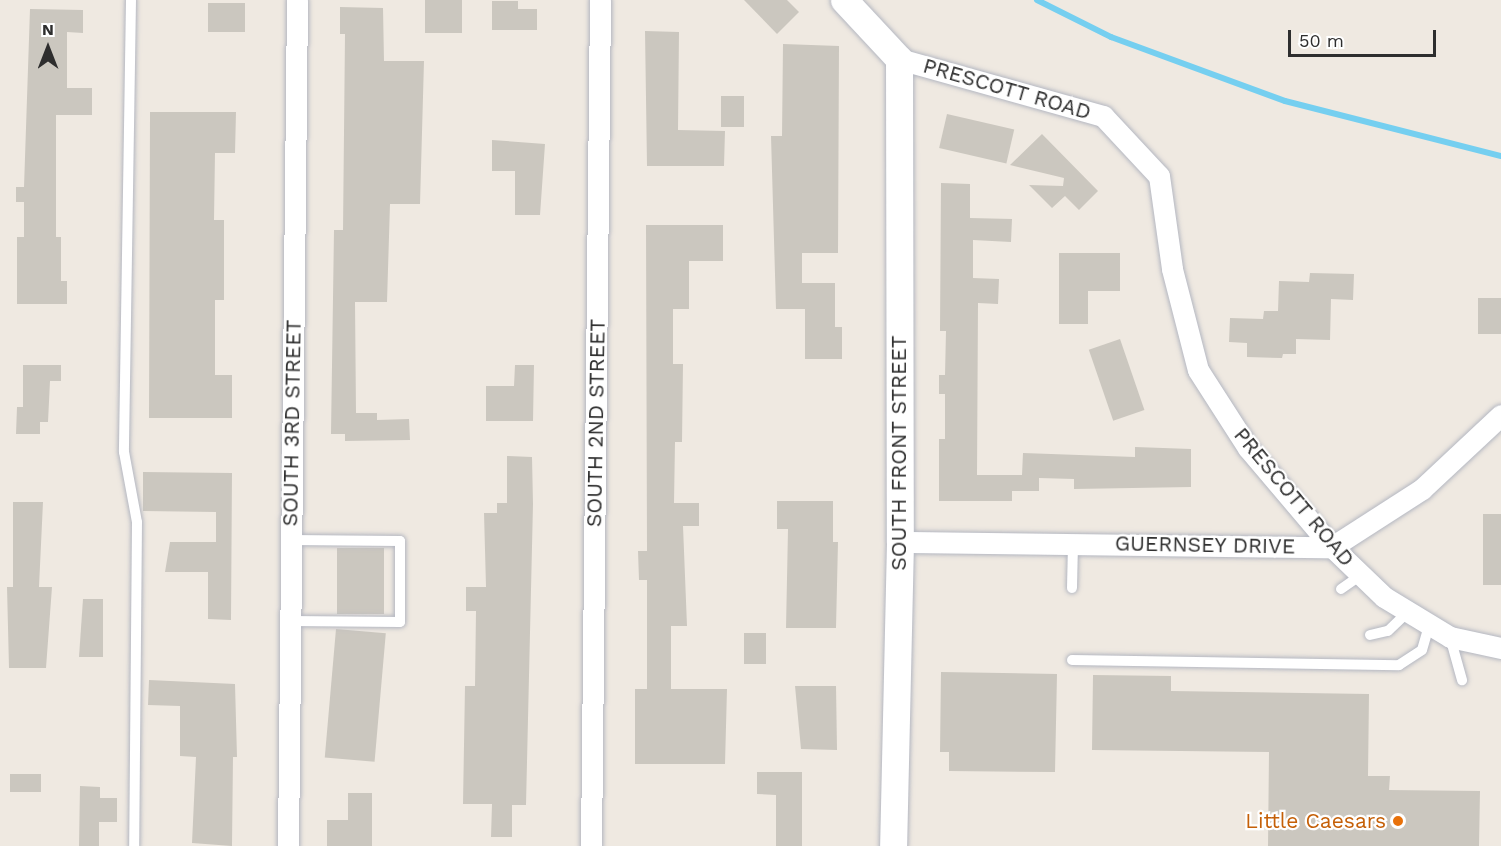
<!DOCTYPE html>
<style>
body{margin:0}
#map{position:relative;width:1501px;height:846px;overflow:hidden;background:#efe9e1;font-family:"Work Sans",sans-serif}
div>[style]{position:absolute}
.stream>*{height:6px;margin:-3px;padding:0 3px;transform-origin:3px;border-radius:3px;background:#75cff0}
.building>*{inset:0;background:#cbc7bf;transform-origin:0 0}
.roads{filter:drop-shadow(0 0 2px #b4b7c1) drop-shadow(0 0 2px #b4b7c1)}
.service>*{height:10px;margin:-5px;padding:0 5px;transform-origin:5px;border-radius:5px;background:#fff}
.minor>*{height:21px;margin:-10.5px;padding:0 10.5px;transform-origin:10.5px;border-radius:10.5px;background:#fff}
.tertiary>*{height:27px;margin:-13.5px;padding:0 13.5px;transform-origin:13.5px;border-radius:13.5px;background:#fff}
.dots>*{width:16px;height:16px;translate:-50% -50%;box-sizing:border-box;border:3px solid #fff;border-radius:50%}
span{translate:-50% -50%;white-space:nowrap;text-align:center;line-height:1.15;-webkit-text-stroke:4.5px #fff;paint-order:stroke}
.street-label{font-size:21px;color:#2e2e2e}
.food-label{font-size:21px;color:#c56008}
.right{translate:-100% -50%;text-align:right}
.north{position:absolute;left:18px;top:18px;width:60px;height:60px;-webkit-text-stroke:4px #fff;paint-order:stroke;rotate:0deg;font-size:16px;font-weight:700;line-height:24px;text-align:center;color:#2e2e2e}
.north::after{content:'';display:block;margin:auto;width:21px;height:27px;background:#2e2e2e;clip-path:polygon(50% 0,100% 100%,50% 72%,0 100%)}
.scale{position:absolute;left:1288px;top:30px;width:148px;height:27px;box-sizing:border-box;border:3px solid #2e2e2e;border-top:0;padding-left:8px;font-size:18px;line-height:21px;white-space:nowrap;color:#2e2e2e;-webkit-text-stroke:4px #fff;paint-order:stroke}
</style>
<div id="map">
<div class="stream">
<div style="left:1037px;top:0;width:83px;rotate:26.6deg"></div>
<div style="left:1111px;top:37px;width:185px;rotate:20.2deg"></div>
<div style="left:1285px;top:101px;width:223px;rotate:14.3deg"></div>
</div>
<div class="building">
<div style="left:425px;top:0;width:37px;height:33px"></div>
<div style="clip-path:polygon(744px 0,787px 0,799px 12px,777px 34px)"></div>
<div style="clip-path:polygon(492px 1px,518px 1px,518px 9px,537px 9px,537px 30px,492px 30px)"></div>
<div style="left:208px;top:3px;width:37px;height:29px"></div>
<div style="clip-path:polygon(340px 7px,383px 8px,384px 61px,424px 61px,420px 204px,390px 204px,387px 302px,355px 302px,356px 413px,377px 413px,377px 420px,409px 419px,410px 440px,345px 441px,345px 434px,331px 434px,334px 230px,343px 230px,345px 34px,340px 34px)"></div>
<div style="clip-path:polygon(30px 9px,83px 10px,83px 33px,67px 32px,67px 88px,92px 88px,92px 115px,56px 115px,56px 237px,61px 237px,61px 281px,67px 281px,67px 304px,17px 304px,17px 237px,24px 237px,24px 202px,16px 202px,16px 187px,24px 187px)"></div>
<div style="clip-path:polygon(645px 31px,679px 32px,678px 130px,725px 131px,724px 166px,647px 166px)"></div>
<div style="clip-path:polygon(783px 44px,839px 46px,838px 253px,802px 253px,802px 283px,835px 283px,835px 327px,842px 327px,842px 359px,805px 359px,805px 309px,776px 309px,771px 136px,782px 136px)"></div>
<div style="left:721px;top:96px;width:23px;height:31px"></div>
<div style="clip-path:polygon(150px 112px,236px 112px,235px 153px,215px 153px,214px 220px,224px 220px,224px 300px,215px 300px,215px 375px,232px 375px,232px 418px,149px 418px)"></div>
<div style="left:947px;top:114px;width:69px;height:35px;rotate:13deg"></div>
<div style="clip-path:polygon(1042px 134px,1098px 191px,1079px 210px,1065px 196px,1052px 208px,1029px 185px,1063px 186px,1064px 178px,1010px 165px)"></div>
<div style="clip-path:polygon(492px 140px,545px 144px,540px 215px,515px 215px,515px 171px,492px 171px)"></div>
<div style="clip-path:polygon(941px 183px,970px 184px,970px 218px,1012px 219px,1011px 242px,973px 240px,973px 278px,999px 279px,998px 304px,978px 303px,977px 475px,1022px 475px,1023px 453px,1135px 457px,1135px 447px,1191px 449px,1191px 487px,1074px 489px,1074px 479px,1039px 478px,1039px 491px,1012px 491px,1012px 501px,939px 501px,939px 439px,945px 439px,945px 394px,939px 394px,939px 375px,945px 375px,946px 331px,940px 331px)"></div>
<div style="clip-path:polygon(646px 225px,723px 225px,723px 261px,689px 261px,689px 309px,673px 309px,673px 364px,683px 364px,682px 442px,675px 442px,674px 503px,699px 503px,699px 526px,683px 526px,687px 626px,671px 626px,671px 689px,727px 689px,725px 764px,635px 764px,635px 689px,647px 689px,647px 580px,639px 580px,638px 551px,647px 551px)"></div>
<div style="clip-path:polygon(1059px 253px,1120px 253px,1120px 291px,1088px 291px,1088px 324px,1059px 324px)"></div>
<div style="clip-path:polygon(1310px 273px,1354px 274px,1353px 300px,1331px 299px,1330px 340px,1296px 339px,1296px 354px,1283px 354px,1282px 358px,1247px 357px,1247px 343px,1229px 342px,1230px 318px,1263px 319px,1264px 311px,1278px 311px,1279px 281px,1309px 282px)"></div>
<div style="left:1478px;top:298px;width:23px;height:36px"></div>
<div style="left:1120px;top:339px;width:75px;height:33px;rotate:71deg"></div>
<div style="clip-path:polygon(23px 365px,61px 365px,61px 381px,50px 381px,48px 422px,40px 422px,40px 434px,16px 434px,17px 407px,23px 407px)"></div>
<div style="clip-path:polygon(515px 365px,534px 365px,533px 421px,486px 421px,486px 386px,514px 386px)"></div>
<div style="clip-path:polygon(507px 456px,532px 457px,533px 504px,526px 805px,512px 805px,512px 837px,491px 837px,492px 804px,463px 804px,465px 686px,475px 686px,476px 611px,466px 611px,466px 587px,486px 587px,484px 513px,497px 513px,497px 503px,507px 503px)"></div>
<div style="clip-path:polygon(143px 472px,232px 473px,231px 620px,208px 619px,208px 572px,165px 572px,170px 542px,216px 542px,216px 512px,143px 511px)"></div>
<div style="clip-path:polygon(777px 501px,833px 501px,833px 542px,838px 542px,836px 628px,786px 628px,788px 529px,777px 529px)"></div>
<div style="clip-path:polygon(13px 502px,43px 502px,39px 587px,52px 587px,46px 668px,9px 668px,7px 587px,13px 587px)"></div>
<div style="left:1483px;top:514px;width:18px;height:71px"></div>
<div style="left:337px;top:548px;width:47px;height:66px"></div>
<div style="clip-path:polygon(83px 599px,103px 599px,103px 657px,79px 657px)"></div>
<div style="left:336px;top:629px;width:50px;height:129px;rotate:5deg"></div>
<div style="left:744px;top:633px;width:22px;height:31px"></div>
<div style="clip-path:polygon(941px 672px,1057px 674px,1055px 772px,949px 771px,949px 752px,940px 752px)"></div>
<div style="clip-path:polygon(1093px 675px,1171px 676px,1171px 691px,1369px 694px,1368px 776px,1390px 776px,1389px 790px,1480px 791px,1479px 846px,1268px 846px,1269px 752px,1092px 750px)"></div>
<div style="clip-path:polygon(149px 680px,235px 684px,237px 757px,233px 757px,232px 846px,192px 843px,196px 757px,180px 756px,180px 706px,148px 705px)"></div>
<div style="clip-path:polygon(795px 686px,836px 686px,837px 750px,801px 749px)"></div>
<div style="clip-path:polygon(757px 772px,802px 772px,802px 846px,776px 846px,776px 795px,757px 794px)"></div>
<div style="left:10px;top:774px;width:31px;height:18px"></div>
<div style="clip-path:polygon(80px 786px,100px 787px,100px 798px,117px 798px,117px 822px,99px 822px,99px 846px,79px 846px)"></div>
<div style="clip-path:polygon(348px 793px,372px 793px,372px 846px,327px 846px,327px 820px,348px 820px)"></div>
</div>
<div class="roads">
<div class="service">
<div style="left:131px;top:0;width:452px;rotate:90.9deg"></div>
<div style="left:124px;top:452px;width:71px;rotate:79.5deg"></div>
<div style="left:137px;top:522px;width:324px;rotate:90.5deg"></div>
<div style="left:1072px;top:588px;width:44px;rotate:-88.7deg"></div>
<div style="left:1341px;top:589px;width:24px;rotate:-35deg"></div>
<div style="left:290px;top:621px;width:110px;rotate:0.5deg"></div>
<div style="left:400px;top:622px;width:81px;rotate:-90deg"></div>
<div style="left:400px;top:541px;width:109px;rotate:-179.5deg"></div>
<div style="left:1370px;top:635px;width:18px;rotate:-13deg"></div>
<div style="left:1388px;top:631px;width:28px;rotate:-44deg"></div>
<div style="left:1450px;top:637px;width:45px;rotate:74.4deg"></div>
<div style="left:1072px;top:660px;width:327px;rotate:0.9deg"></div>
<div style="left:1399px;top:665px;width:27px;rotate:-33deg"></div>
<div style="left:1422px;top:650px;width:26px;rotate:-74deg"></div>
</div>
<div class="minor">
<div style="left:899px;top:59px;width:212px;rotate:15.6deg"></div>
<div style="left:1103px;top:116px;width:82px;rotate:47deg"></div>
<div style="left:1159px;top:176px;width:94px;rotate:82deg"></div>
<div style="left:1172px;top:269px;width:104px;rotate:75.6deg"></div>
<div style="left:1198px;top:370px;width:93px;rotate:57.3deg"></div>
<div style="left:1248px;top:448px;width:130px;rotate:49.7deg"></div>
<div style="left:1332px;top:547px;width:72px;rotate:43.9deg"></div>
<div style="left:1384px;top:597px;width:77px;rotate:31.2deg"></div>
<div style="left:1450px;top:637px;width:52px;rotate:12.2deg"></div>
<div style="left:900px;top:542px;width:432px;rotate:0.7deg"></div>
<div style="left:1332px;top:547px;width:107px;rotate:-32.8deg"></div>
<div style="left:1422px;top:489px;width:108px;rotate:-43.1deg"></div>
<div style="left:288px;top:846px;width:846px;rotate:-89.39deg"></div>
<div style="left:591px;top:846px;width:846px;rotate:-89.39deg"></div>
</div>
<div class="tertiary">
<div style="left:844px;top:0;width:81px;rotate:47deg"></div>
<div style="left:899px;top:59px;width:483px;rotate:89.9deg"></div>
<div style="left:900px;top:542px;width:304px;rotate:91.3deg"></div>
</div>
</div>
<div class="dots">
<div style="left:1398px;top:821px;background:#e8710a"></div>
</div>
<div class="street-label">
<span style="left:1007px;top:89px;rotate:16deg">PRESCOTT ROAD</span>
<span style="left:292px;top:423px;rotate:-89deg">SOUTH 3RD STREET</span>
<span style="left:596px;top:423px;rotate:-89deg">SOUTH 2ND STREET</span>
<span style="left:899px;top:453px;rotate:-90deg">SOUTH FRONT STREET</span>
<span style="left:1294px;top:497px;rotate:50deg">PRESCOTT ROAD</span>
<span style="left:1205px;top:545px;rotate:1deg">GUERNSEY DRIVE</span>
</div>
<div class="food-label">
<span class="right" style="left:1386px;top:821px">Little Caesars</span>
</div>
<div class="north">N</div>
<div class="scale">50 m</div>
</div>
